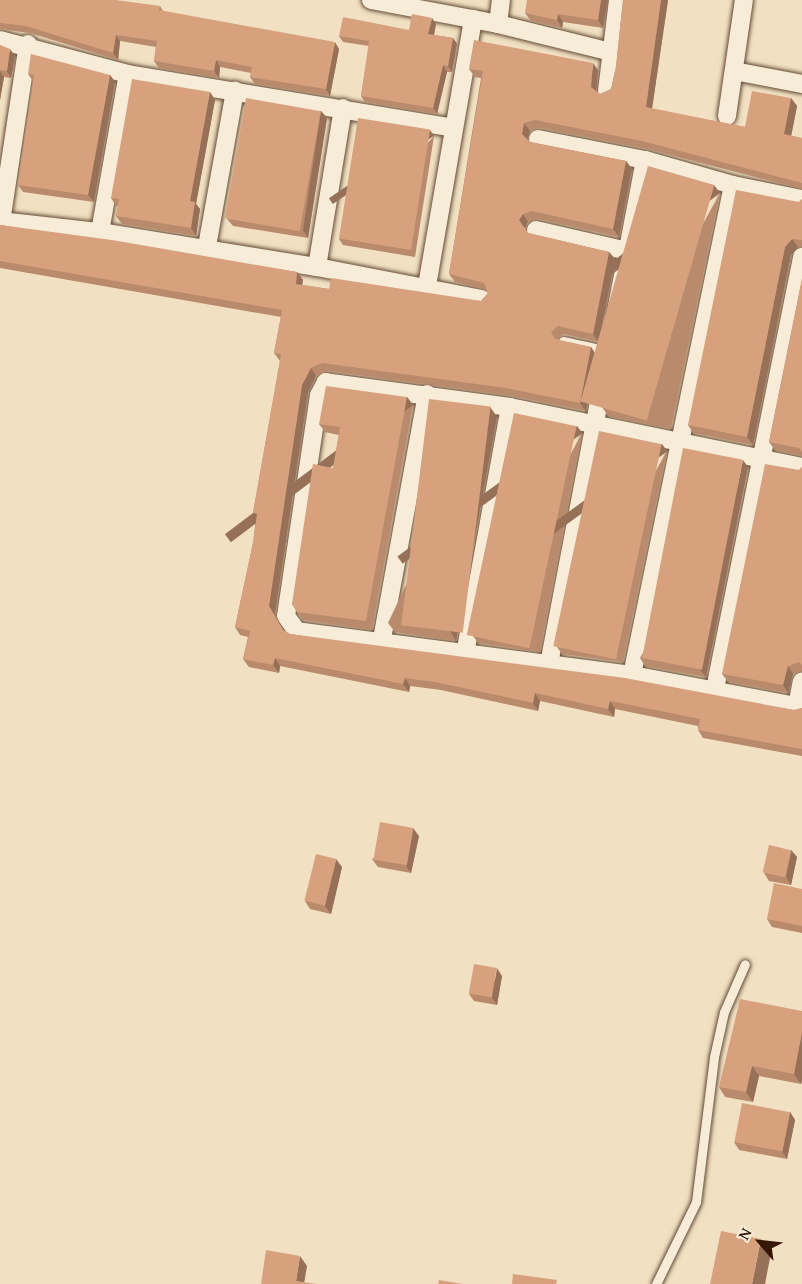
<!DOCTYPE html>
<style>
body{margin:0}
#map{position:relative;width:802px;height:1284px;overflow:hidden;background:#f1e1c2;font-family:"Gentium Book Plus",serif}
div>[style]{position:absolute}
.roads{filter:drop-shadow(0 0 2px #644a34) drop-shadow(0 0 2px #644a34)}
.service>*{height:9px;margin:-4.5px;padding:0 4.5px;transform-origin:4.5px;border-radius:4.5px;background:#f6ecd7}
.minor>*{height:18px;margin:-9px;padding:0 9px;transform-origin:9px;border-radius:9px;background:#f6ecd7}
.wall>*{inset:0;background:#b98a6c}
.shaded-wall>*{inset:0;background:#967158;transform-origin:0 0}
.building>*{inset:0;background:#d7a17e;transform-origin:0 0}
span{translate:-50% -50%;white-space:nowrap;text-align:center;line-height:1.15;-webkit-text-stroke:4.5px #f6ecd7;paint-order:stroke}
.north{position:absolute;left:730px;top:1212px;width:60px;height:60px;-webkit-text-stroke:4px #f6ecd7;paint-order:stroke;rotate:298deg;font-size:16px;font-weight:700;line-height:24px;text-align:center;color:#351705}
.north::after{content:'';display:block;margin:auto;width:21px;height:27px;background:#351705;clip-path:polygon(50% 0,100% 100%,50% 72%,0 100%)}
</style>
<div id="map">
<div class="roads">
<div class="service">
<div style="left:563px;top:341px;width:47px;rotate:12.3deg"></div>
<div style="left:656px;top:1284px;width:91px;rotate:-64deg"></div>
<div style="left:696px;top:1202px;width:146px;rotate:-82.9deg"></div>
<div style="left:714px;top:1057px;width:46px;rotate:-77.5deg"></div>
<div style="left:724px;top:1012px;width:52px;rotate:-66.4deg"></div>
</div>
<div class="minor">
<div style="left:371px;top:0;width:129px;rotate:10.7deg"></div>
<div style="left:498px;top:24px;width:116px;rotate:13.9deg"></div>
<div style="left:498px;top:24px;width:24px;rotate:-83deg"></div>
<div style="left:0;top:40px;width:132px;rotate:14.9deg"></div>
<div style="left:128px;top:74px;width:329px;rotate:9.4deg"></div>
<div style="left:734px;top:71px;width:69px;rotate:10.8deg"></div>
<div style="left:607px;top:91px;width:92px;rotate:-83.1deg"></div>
<div style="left:727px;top:116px;width:117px;rotate:-81.7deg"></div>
<div style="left:538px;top:139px;width:109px;rotate:11.1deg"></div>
<div style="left:645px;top:160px;width:91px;rotate:15.9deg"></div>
<div style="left:733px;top:185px;width:70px;rotate:11.5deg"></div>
<div style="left:0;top:221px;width:101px;rotate:6.3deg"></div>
<div style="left:100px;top:232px;width:220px;rotate:9.2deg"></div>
<div style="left:317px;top:267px;width:168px;rotate:11deg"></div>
<div style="left:1px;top:222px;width:180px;rotate:-81.4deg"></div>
<div style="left:536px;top:230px;width:94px;rotate:12.9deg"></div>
<div style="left:100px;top:232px;width:160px;rotate:-80deg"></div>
<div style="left:206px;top:252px;width:164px;rotate:-79.8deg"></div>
<div style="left:317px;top:267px;width:161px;rotate:-80.7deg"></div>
<div style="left:427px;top:286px;width:271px;rotate:-80.2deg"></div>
<div style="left:802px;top:467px;width:298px;rotate:-168.4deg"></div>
<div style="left:510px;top:407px;width:186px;rotate:-172.3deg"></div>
<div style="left:326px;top:382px;width:15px;rotate:118deg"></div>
<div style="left:319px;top:395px;width:223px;rotate:98.5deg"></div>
<div style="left:286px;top:616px;width:19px;rotate:54deg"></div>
<div style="left:297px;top:631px;width:338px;rotate:7.5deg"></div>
<div style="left:632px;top:675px;width:173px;rotate:10.7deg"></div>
<div style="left:382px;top:639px;width:249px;rotate:-79.6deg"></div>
<div style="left:465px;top:654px;width:251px;rotate:-79.7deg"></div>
<div style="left:549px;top:664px;width:513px;rotate:-79.22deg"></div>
<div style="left:632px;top:675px;width:500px;rotate:-78.35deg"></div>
<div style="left:715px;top:689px;width:441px;rotate:-78.6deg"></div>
<div style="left:797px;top:706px;width:25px;rotate:-79deg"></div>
</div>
</div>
<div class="wall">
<div style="clip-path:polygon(0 0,160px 6px,163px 11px,339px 49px,330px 96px,255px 84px,250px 77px,251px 73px,220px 67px,219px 78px,159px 68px,154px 61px,156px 47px,120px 41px,118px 60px,30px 33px,0 29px)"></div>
<div style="clip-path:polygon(608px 0,603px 28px,563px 22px,562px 28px,531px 21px,525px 13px)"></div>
<div style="clip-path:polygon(623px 0,668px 0,652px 109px,745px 127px,791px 98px,797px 106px,791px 136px,802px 138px,802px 189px,647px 149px,540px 128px,530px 131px,528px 140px,530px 142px,626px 161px,632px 169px,619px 237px,538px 219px,528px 222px,525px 228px,528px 233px,609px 252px,615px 259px,599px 342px,564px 334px,557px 340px,591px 347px,596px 355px,586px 411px,512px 396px,328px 371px,316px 376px,308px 393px,275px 614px,284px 631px,290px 634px,794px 710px,802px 708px,802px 756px,703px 738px,698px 730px,698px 726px,615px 709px,614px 717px,540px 701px,538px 711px,441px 690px,410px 686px,409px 692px,280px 666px,279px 673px,249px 667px,243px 659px,248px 637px,240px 635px,235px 627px,253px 543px,256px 518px,253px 513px,280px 361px,274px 353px,281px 317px,0 268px,0 225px,297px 272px,303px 280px,302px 285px,329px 289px,481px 301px,488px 293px,487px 290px,455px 282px,449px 274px,481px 78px,475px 77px,469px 69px,598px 70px,597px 92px,600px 94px,611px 89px,616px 67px)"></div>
<div style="clip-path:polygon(436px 24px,434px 35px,453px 38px,457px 44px,452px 72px,447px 72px,437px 114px,365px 102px,361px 96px,369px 46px,343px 42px,339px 36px,409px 30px)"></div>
<div style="clip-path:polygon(0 45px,15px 56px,11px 78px,4px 77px,0 100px)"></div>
<div style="clip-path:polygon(28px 74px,110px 75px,115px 82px,94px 202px,23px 192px,18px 185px,33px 81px)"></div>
<div style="clip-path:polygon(210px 92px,215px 100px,196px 204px,200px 209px,196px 236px,122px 224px,116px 216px,118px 206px,116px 206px,111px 198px)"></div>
<div style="clip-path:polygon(321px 111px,327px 118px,308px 238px,233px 226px,227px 219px)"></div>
<div style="clip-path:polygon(434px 136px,415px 257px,343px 245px,339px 239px)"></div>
<div style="clip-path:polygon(720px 193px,671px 429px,608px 416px,602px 407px)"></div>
<div style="clip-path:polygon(802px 199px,802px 247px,798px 247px,791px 255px,753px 445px,693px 433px,688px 425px,799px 202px)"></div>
<div style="clip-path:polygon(802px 279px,802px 456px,775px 450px,769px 442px)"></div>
<div style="clip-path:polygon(407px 397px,413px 405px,372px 630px,303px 620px,292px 604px,333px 468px,339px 435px,325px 432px,319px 424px)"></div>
<div style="clip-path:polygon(490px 407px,497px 417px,456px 641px,395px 632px,388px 623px)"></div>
<div style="clip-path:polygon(582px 433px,540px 652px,478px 643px,473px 636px)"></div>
<div style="clip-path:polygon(667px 451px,623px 662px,562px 654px,557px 647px)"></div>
<div style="clip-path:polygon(748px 467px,706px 677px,645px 666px,640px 658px)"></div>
<div style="clip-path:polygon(802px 467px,802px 671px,793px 674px,788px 693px,728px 682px,722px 674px,799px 470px)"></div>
<div style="clip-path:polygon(419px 836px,411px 873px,378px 867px,372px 859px)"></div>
<div style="clip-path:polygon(791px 850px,797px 857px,791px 885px,769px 881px,764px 873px)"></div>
<div style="clip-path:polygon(342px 867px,331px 914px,310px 909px,305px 901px)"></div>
<div style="clip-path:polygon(802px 889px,802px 933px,772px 927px,767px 919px)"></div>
<div style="clip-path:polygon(502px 976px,497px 1005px,474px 1001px,469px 994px)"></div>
<div style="clip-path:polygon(802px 1011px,802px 1080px,801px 1084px,759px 1076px,753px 1102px,725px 1097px,719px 1087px)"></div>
<div style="clip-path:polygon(790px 1112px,795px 1120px,787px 1159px,739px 1150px,734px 1142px)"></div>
</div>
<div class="shaded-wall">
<div style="clip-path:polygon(601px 0,608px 0,603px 28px,598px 20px)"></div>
<div style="clip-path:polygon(661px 0,668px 0,651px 115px,646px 107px)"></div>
<div style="clip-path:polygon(558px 14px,563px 22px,562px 28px,557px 20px)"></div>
<div style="clip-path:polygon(432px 18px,436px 24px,433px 40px,428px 34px)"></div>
<div style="clip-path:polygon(116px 35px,120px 41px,118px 60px,113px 53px)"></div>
<div style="clip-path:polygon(453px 38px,457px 44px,452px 72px,448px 66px)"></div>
<div style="clip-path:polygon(335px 42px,339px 49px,330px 96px,326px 89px)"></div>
<div style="clip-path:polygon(10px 49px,15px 56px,11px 78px,7px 71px)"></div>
<div style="clip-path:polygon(216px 60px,220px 67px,219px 78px,214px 71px)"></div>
<div style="clip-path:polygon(593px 63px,598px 70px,596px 95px,591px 87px)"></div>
<div style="clip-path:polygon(443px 65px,447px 72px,437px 114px,433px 108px)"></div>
<div style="clip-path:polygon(0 71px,4px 77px,0 100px)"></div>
<div style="clip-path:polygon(110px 75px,115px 82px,94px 202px,88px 195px)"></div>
<div style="clip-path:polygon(210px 92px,215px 100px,196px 204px,200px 209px,196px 236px,191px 228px,190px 201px)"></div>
<div style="clip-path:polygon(791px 98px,797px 106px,790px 142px,784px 134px)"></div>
<div style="clip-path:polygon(321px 111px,327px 118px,308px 238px,303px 230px)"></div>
<div style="clip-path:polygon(524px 123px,530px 131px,527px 142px,522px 134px)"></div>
<div style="left:430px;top:130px;width:7px;height:122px;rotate:56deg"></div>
<div style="clip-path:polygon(626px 161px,632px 169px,619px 237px,613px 229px)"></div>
<div style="left:714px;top:185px;width:10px;height:240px;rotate:53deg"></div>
<div style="clip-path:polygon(523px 214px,528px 222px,525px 228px,519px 220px)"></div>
<div style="clip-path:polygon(792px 239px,798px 247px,791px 255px,753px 445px,747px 437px,785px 247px)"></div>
<div style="clip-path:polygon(609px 252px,615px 259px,599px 342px,593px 334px)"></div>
<div style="clip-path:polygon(297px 272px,303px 280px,301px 292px,296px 284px)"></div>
<div style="clip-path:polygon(591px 347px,596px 355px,586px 411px,580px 403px)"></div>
<div style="clip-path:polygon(311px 368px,316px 376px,308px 393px,275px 614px,288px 638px,269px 606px,302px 385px)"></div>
<div style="left:407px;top:397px;width:10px;height:228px;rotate:53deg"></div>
<div style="clip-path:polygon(490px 407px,497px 417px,456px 641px,450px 631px)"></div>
<div style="left:577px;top:426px;width:9px;height:222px;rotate:54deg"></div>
<div style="left:662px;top:444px;width:9px;height:216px;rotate:54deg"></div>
<div style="clip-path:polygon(743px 460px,748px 467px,706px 677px,700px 670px)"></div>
<div style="clip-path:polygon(275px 658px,280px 666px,279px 673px,273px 665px)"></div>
<div style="clip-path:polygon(788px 666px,793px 674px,788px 693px,783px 685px)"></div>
<div style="clip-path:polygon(405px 678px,410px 686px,409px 692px,403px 684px)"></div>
<div style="clip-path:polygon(535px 693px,540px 701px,538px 711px,533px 703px)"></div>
<div style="clip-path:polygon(610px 701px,615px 709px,614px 717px,608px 709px)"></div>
<div style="clip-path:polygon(413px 828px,419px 836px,411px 873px,406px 866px)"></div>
<div style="clip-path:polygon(791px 850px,797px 857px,791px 885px,786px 877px)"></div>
<div style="clip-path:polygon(336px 859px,342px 867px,331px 914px,325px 906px)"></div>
<div style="clip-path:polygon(497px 968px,502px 976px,497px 1005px,492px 998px)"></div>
<div style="clip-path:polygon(802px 1032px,802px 1080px,801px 1084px,794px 1074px)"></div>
<div style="clip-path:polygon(752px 1066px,759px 1076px,753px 1102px,746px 1092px)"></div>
<div style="clip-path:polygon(790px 1112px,795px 1120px,787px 1159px,782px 1151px)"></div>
<div style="clip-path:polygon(761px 1239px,771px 1253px,765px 1284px,752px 1284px)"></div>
<div style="clip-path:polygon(300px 1256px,307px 1266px,304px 1284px,296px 1281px)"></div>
</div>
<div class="building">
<div style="clip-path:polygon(0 0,116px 0,160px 6px,159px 10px,335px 42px,326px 89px,250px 77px,252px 67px,216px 60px,214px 71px,154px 61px,157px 41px,116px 35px,113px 53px,26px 26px,0 23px)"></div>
<div style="clip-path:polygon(527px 0,601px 0,598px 20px,558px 14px,557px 20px,525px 13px)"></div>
<div style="clip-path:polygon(623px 0,661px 0,646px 107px,745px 127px,752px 91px,791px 98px,784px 134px,802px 138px,802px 183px,642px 141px,535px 120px,524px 123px,522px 134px,530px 142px,626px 161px,613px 229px,532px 211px,523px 214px,519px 220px,528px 233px,609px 252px,593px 334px,558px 326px,551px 332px,555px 339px,591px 347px,580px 403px,506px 388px,322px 363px,311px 368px,302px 385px,269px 606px,283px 630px,290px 634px,625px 678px,794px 710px,802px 708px,802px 749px,698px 730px,700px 719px,610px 701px,608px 709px,535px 693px,533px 703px,435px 682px,405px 678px,403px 684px,275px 658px,273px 665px,243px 659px,250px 631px,235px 627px,253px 543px,257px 514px,253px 513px,281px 354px,274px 353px,282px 310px,0 261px,0 225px,112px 240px,297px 272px,296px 284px,329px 289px,331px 278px,481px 301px,488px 293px,484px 283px,449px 274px,483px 71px,469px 69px,474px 40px,593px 63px,591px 87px,600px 94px,611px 89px,616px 67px)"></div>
<div style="clip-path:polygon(412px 14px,432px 18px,428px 34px,453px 38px,448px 66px,443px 65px,433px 108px,361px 96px,369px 41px,339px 36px,343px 17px,409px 30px)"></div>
<div style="clip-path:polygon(0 45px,10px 49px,7px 71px,0 70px)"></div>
<div style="clip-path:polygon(31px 54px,110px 75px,88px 195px,18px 185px,34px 75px,28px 74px)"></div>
<div style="clip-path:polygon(132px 79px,210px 92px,190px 201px,195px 202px,191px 228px,116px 216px,119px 199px,111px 198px)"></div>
<div style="left:246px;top:98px;width:76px;height:122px;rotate:10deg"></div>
<div style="left:358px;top:118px;width:73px;height:122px;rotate:9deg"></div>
<div style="left:648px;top:166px;width:69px;height:245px;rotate:16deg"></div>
<div style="clip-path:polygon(736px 190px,799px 202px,802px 199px,802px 240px,792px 239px,785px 247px,747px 437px,688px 425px)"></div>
<div style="clip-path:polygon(802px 279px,802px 452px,799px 448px,769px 442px)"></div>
<div style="clip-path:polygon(326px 386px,407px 397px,366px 621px,297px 612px,292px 604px,313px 464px,333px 468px,340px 427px,319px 424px)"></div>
<div style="left:429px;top:399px;width:62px;height:228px;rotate:7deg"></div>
<div style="left:514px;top:413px;width:64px;height:227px;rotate:12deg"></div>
<div style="left:599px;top:431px;width:64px;height:220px;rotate:12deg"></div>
<div style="left:683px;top:448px;width:61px;height:214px;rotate:11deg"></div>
<div style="clip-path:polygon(765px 464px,799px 470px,802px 467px,802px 665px,799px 662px,788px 666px,783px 685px,722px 674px)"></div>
<div style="left:380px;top:822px;width:34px;height:38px;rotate:10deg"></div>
<div style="left:769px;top:845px;width:23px;height:28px;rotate:13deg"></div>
<div style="left:316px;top:854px;width:21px;height:48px;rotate:14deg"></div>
<div style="clip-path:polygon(774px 883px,802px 889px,802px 926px,767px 919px)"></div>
<div style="left:474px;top:964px;width:23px;height:30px;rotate:10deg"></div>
<div style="clip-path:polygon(740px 999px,802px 1011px,802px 1032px,794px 1074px,752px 1066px,746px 1092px,719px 1087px)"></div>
<div style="left:742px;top:1103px;width:49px;height:40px;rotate:11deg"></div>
<div style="clip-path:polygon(721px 1231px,761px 1239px,752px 1284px,710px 1284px)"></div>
<div style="clip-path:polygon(266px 1250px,300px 1256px,296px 1281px,316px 1284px,261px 1284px)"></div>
<div style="clip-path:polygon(513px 1274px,557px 1280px,556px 1284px,512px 1284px)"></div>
<div style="clip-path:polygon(439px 1280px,463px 1284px,438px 1284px)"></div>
</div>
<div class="north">N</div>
</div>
